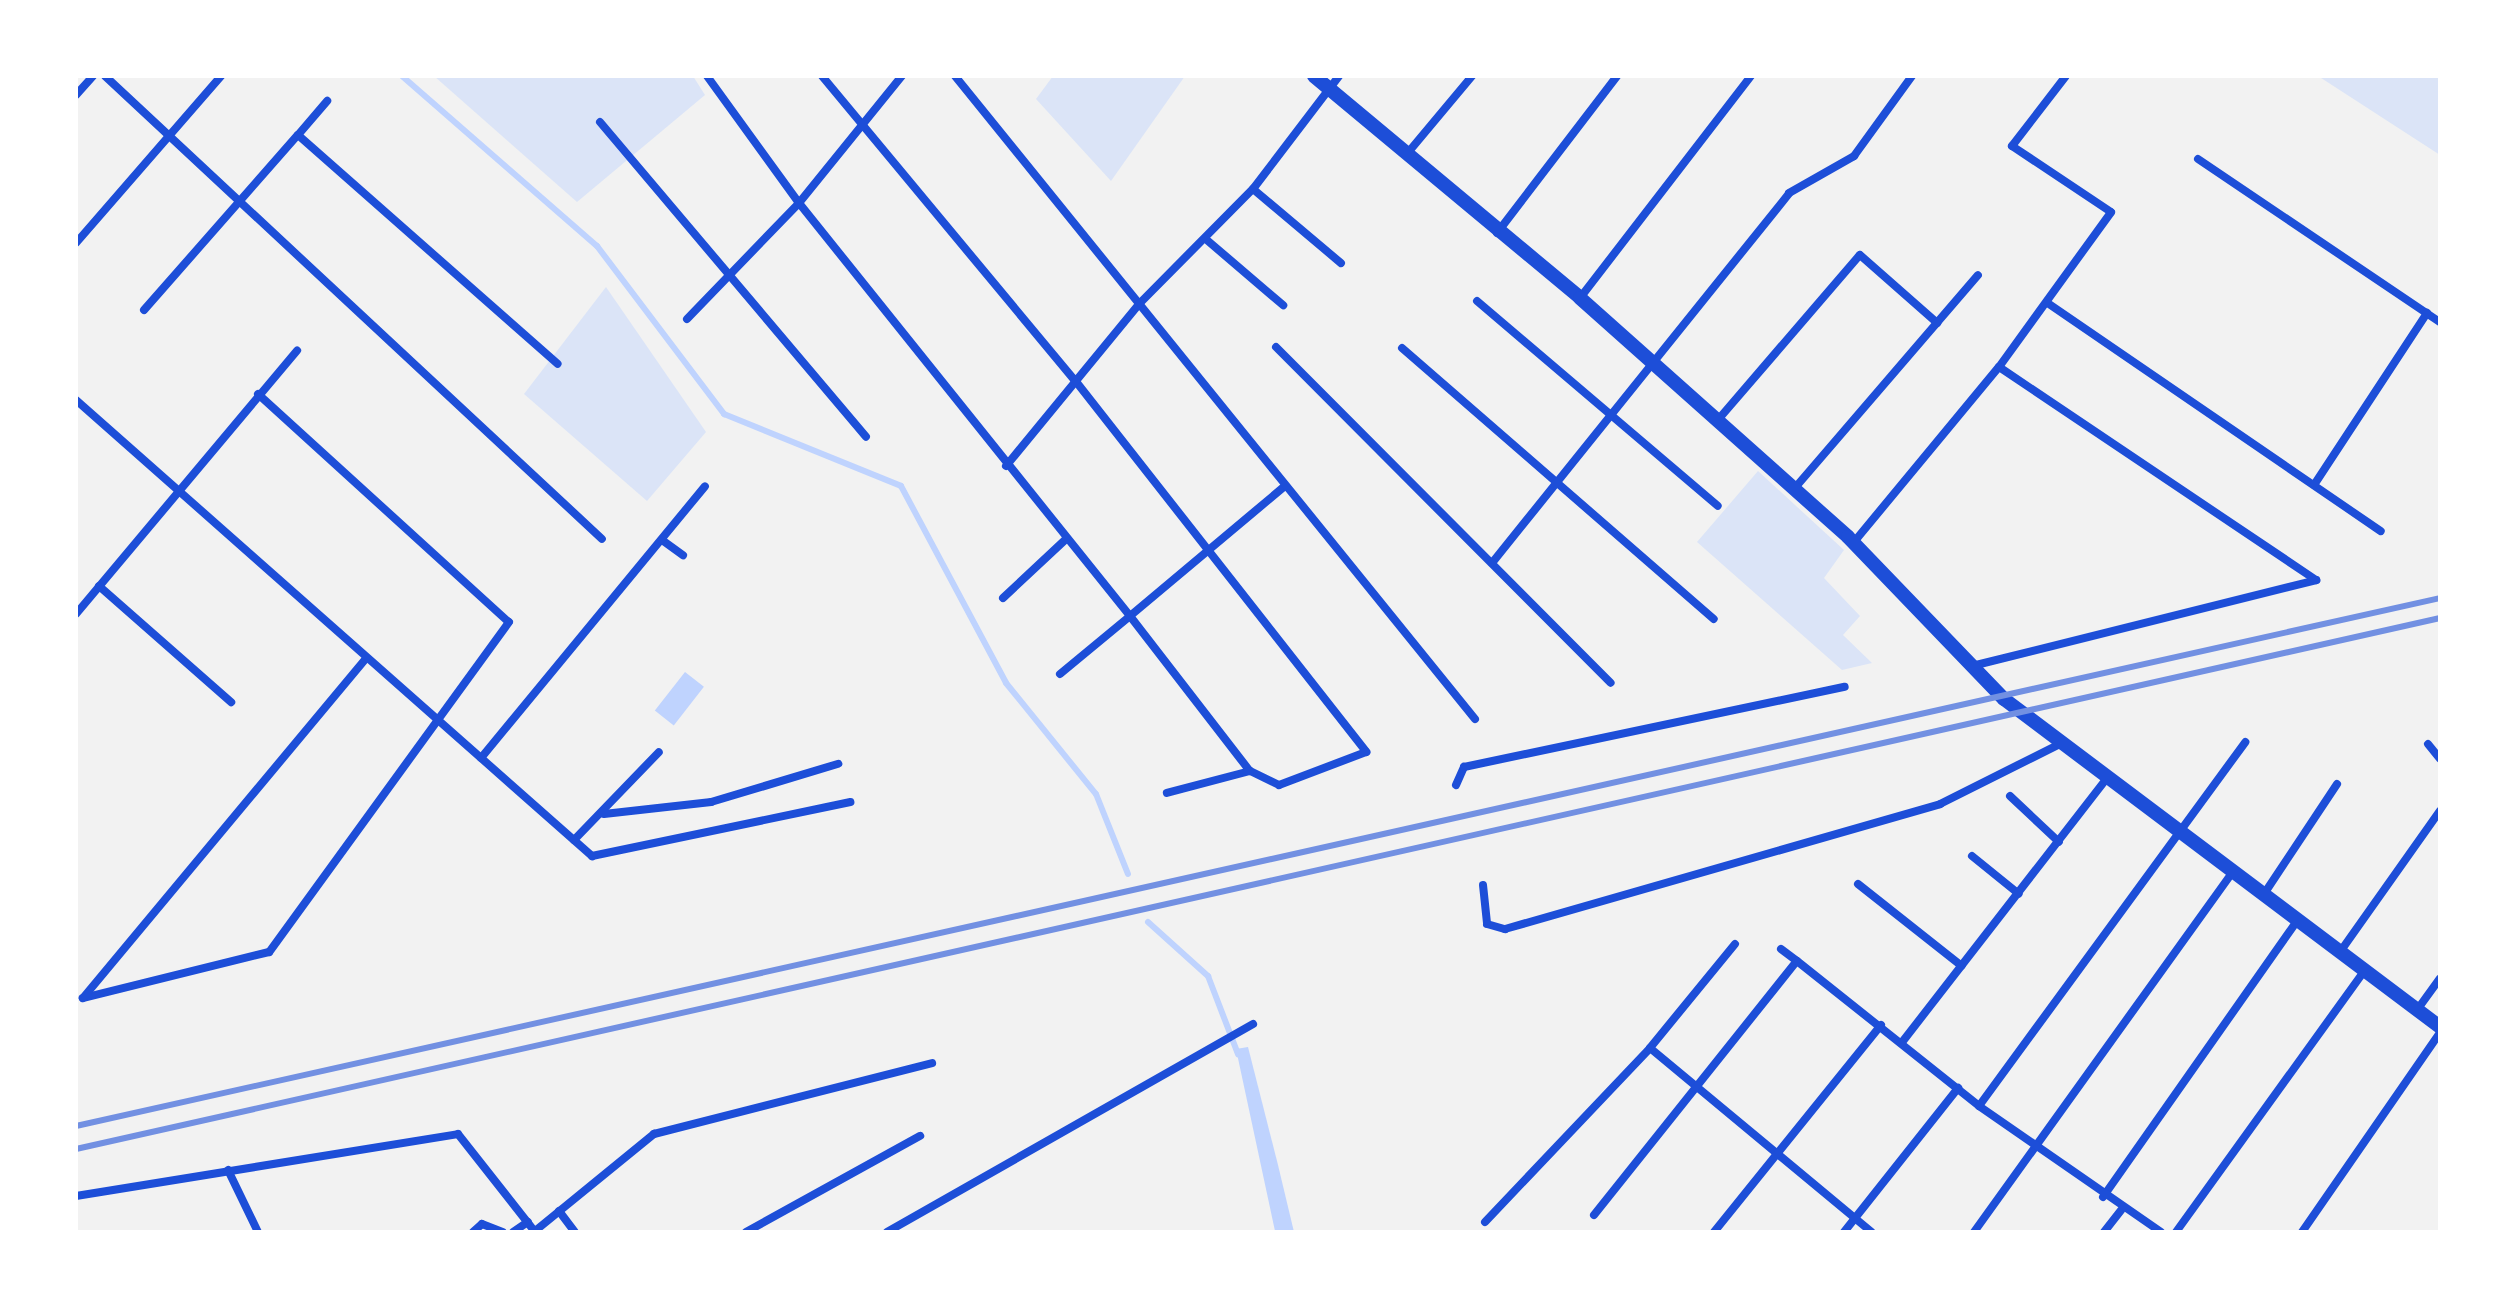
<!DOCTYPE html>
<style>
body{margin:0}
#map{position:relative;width:2516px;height:1308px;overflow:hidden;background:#f2f2f2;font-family:Karla,sans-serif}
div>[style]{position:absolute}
.green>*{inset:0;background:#dbe4f7}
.water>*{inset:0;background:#bfd3fe;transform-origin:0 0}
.stream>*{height:6px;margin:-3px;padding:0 3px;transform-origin:3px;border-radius:3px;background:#bfd3fe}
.minor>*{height:8px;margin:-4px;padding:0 4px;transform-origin:4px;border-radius:4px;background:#1d4ed8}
.tertiary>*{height:14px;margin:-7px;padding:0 7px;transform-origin:7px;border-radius:7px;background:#1d4ed8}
.rail>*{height:6px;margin:-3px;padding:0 3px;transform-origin:3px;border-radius:3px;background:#7290e2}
span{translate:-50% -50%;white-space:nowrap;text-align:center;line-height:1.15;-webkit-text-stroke:6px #fff;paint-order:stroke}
.frame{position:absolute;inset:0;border:78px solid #fff;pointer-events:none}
</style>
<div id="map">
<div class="green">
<div style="clip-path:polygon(434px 76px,693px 76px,705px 95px,577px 202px)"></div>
<div style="clip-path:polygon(1053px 76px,1185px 76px,1111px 181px,1036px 99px)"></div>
<div style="clip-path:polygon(2318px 76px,2440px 76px,2440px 155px)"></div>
<div style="clip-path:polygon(606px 287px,706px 432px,647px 501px,524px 394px)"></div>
<div style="clip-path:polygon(1758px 471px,1844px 550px,1824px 578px,1860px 616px,1843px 635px,1872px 663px,1842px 670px,1697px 542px)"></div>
</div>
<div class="water">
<div style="left:685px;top:672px;width:24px;height:49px;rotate:38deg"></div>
<div style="clip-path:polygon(1248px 1047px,1278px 1165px,1294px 1232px,1275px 1231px,1236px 1049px)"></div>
</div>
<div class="stream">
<div style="left:402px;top:76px;width:259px;rotate:41.1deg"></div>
<div style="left:597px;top:246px;width:211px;rotate:52.9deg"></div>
<div style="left:724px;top:414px;width:191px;rotate:22.1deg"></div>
<div style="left:901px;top:486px;width:223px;rotate:61.9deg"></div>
<div style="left:1006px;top:683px;width:143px;rotate:51deg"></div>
<div style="left:1096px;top:794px;width:86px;rotate:68.2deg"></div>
<div style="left:1148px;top:922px;width:81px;rotate:42deg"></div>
<div style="left:1208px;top:976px;width:84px;rotate:69deg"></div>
</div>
<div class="minor">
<div style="left:105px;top:76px;width:679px;rotate:42.97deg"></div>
<div style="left:707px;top:76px;width:157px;rotate:54.1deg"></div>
<div style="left:799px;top:203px;width:529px;rotate:51.29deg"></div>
<div style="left:1130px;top:616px;width:202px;rotate:-40deg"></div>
<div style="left:822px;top:76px;width:394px;rotate:50.3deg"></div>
<div style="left:1074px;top:379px;width:474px;rotate:51.9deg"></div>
<div style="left:1366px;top:752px;width:93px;rotate:159.2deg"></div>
<div style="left:1279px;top:785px;width:32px;rotate:-154deg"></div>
<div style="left:955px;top:76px;width:827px;rotate:51.04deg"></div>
<div style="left:76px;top:95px;width:25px;rotate:-48deg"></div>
<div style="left:600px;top:122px;width:412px;rotate:49.8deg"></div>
<div style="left:298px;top:135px;width:45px;rotate:-49.5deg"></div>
<div style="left:1406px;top:155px;width:103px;rotate:-50.1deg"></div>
<div style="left:2198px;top:159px;width:292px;rotate:34deg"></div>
<div style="left:1253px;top:189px;width:115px;rotate:40.1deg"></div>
<div style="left:1497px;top:233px;width:198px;rotate:-52.6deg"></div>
<div style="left:1208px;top:241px;width:99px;rotate:40.5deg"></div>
<div style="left:76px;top:243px;width:221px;rotate:-49deg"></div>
<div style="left:1580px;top:298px;width:280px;rotate:-52.4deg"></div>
<div style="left:1477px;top:301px;width:316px;rotate:40.4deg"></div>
<div style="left:2049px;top:304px;width:402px;rotate:34.4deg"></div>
<div style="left:144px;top:310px;width:233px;rotate:-48.7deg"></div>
<div style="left:298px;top:135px;width:346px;rotate:41.4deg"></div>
<div style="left:687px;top:319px;width:161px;rotate:-46deg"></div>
<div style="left:799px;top:203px;width:164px;rotate:-51deg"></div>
<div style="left:1276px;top:347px;width:474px;rotate:45.1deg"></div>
<div style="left:1402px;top:348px;width:413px;rotate:41deg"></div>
<div style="left:258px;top:394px;width:339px;rotate:42.3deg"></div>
<div style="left:509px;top:622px;width:408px;rotate:126deg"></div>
<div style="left:269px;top:952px;width:192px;rotate:166.1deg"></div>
<div style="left:83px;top:998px;width:441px;rotate:-50.2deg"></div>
<div style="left:76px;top:400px;width:689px;rotate:41.47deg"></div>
<div style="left:592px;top:856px;width:264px;rotate:-11.8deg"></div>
<div style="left:1717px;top:421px;width:219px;rotate:-49.3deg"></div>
<div style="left:1860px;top:255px;width:103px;rotate:41.4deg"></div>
<div style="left:1006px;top:466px;width:211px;rotate:-50.6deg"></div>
<div style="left:1140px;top:303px;width:161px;rotate:-45.3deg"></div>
<div style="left:1253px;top:189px;width:142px;rotate:-52.7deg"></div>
<div style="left:2314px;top:485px;width:206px;rotate:-56.7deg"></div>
<div style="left:1794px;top:489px;width:282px;rotate:-49.3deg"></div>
<div style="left:662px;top:540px;width:26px;rotate:36deg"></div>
<div style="left:1854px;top:542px;width:227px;rotate:-50.4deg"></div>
<div style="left:1999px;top:367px;width:191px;rotate:-54.1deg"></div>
<div style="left:2111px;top:212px;width:119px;rotate:-146.3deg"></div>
<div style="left:2012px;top:146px;width:88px;rotate:-52.4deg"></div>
<div style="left:1492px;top:563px;width:474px;rotate:-51.2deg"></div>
<div style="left:1789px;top:193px;width:75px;rotate:-29.6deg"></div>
<div style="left:1854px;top:156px;width:99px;rotate:-54.1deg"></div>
<div style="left:99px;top:586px;width:176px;rotate:41.3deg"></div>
<div style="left:1003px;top:598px;width:86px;rotate:-43.1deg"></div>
<div style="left:76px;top:614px;width:344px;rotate:-50deg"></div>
<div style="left:1972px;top:666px;width:355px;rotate:-14deg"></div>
<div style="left:2316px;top:580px;width:382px;rotate:-146.1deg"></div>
<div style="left:1060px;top:674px;width:91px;rotate:-39.6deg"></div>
<div style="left:1130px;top:616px;width:196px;rotate:52.3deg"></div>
<div style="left:1250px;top:771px;width:86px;rotate:165.2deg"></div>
<div style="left:2428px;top:744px;width:19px;rotate:51deg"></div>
<div style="left:481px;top:758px;width:352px;rotate:-50.5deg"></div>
<div style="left:1456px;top:785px;width:20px;rotate:-66deg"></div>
<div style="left:1464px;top:767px;width:389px;rotate:-11.9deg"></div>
<div style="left:2010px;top:796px;width:67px;rotate:43.2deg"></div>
<div style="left:604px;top:814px;width:108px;rotate:-6.4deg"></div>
<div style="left:711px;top:802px;width:133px;rotate:-16.7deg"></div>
<div style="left:574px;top:840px;width:122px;rotate:-46deg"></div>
<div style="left:1972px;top:856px;width:60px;rotate:39deg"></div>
<div style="left:1858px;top:884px;width:132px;rotate:38.3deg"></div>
<div style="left:1483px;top:885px;width:39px;rotate:84deg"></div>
<div style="left:1487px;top:924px;width:19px;rotate:16deg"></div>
<div style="left:1505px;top:929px;width:453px;rotate:-16deg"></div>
<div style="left:1940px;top:804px;width:136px;rotate:-26.6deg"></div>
<div style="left:2264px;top:894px;width:132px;rotate:-56.4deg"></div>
<div style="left:1735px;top:944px;width:134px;rotate:129.3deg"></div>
<div style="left:1650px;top:1048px;width:288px;rotate:39.7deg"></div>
<div style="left:1781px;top:949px;width:20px;rotate:37deg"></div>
<div style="left:2340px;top:952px;width:173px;rotate:-54.7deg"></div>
<div style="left:2417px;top:1010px;width:39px;rotate:-54deg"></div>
<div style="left:1903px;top:1041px;width:334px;rotate:-52.2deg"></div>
<div style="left:228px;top:1170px;width:69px;rotate:64.2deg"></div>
<div style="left:76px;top:1196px;width:387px;rotate:-9.2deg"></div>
<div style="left:458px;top:1134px;width:125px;rotate:51.8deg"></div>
<div style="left:2103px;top:1197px;width:339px;rotate:-54.9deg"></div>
<div style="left:559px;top:1211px;width:26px;rotate:53deg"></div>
<div style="left:1594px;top:1215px;width:325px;rotate:-51.4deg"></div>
<div style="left:1797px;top:961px;width:233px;rotate:38.5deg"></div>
<div style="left:1485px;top:1222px;width:240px;rotate:-46.5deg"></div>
<div style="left:535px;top:1231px;width:154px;rotate:-39.2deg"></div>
<div style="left:654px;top:1134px;width:287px;rotate:-14.3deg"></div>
<div style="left:473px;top:1232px;width:12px;rotate:-42deg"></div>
<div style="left:482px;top:1224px;width:22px;rotate:21deg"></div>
<div style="left:513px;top:1232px;width:18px;rotate:-34deg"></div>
<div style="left:746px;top:1232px;width:199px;rotate:-28.9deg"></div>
<div style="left:887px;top:1232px;width:421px;rotate:-29.6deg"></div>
<div style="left:1714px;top:1232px;width:266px;rotate:-51.1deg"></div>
<div style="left:1844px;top:1232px;width:184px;rotate:-51.6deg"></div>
<div style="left:1974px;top:1232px;width:443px;rotate:-54.3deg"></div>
<div style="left:2104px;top:1232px;width:28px;rotate:-52deg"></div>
<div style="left:2161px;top:1232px;width:221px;rotate:-145.3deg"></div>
<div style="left:1979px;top:1106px;width:451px;rotate:-53.8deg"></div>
<div style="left:2176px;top:1232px;width:323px;rotate:-54.2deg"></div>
<div style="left:2302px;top:1232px;width:242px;rotate:-55.3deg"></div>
</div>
<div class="tertiary">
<div style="left:1314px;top:76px;width:346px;rotate:39.8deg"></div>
<div style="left:1580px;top:298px;width:359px;rotate:41.7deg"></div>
<div style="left:1848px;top:537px;width:225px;rotate:46.1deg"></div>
<div style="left:2004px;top:699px;width:546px;rotate:36.95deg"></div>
</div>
<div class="rail">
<div style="left:76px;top:1126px;width:2422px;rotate:-12.59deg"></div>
<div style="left:76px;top:1149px;width:2423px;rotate:-12.66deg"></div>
</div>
<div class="frame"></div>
</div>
